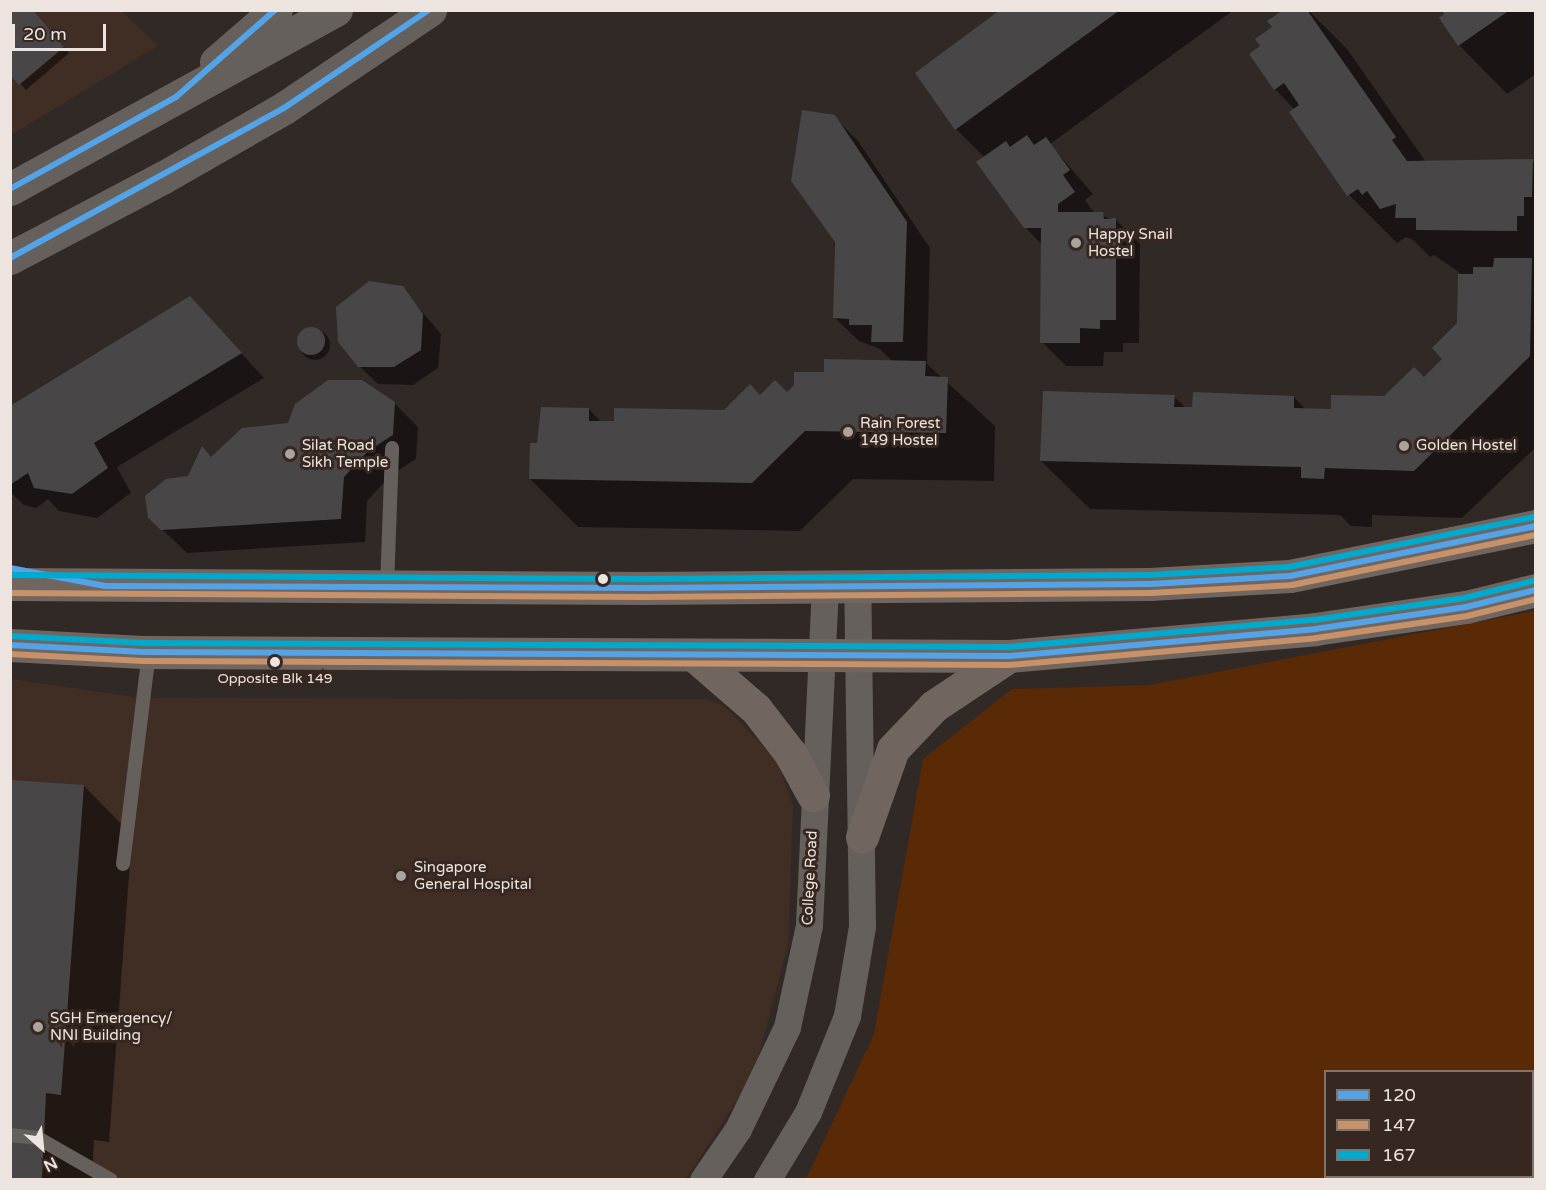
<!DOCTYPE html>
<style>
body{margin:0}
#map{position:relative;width:1546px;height:1190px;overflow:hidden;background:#312926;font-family:"Varela Round",sans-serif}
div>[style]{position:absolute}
.built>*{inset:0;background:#402d24}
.green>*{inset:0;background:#5a2905}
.shadow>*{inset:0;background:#0007}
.round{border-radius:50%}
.building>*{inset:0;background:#494648}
.lane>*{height:14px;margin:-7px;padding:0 7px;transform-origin:7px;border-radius:7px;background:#66605d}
.street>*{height:27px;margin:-13.5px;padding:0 13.5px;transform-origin:13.5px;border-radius:13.5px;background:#66605d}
.secondary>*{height:33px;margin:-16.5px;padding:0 16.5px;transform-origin:16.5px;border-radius:16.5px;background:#66605d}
.primary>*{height:33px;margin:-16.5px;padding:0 16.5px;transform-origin:16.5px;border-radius:16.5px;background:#71655f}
.bus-1>*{height:6px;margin:-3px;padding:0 3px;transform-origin:3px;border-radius:3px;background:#53a3e8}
.bus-2>*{height:6px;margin:-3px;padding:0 3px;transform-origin:3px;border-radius:3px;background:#c7916a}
.bus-3>*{height:6px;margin:-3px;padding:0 3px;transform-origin:3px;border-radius:3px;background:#00a9ce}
.dots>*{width:16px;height:16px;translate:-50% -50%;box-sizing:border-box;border:3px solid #362821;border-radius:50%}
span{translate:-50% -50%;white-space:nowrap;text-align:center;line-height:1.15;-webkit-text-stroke:6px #362821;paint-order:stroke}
.bus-label{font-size:14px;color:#ede4df}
.poi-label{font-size:15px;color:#ede4df}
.left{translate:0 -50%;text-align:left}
.street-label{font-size:15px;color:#ede4df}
.frame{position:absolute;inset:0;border:12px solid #ede4df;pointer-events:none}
.legend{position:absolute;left:1324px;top:1070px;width:210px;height:108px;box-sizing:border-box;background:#362821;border:2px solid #7f736d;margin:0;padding:8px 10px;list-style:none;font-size:18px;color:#ede4df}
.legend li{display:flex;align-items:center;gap:12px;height:30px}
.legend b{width:30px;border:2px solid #7f736d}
.north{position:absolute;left:12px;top:1118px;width:60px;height:60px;-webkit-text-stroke:4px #362821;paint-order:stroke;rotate:153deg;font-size:16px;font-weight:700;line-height:24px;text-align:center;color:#ede4df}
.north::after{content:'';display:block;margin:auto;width:21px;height:27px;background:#ede4df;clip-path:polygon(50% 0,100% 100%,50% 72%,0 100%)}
.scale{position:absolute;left:12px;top:24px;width:94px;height:27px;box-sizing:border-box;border:3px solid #ede4df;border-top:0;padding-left:8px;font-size:18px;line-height:21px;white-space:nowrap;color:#ede4df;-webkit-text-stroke:4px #362821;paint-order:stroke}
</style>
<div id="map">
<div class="built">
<div style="clip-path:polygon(11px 11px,122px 11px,158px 46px,11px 135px)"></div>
<div style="clip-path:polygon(11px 679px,141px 698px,707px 699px,725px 707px,777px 760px,793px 806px,788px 945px,754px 1074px,686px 1179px,11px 1180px)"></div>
<div style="clip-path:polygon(1535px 1084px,1535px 1179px,1376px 1179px,1532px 1176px)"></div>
</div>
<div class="green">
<div style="clip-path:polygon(1535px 611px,1535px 1084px,1533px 1085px,1532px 1072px,1326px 1072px,1326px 1176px,1378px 1177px,1373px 1179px,806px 1179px,874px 1034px,923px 759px,1012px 689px,1149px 685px)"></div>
</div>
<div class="shadow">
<div style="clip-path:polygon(32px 10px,69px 53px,26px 90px,10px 73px)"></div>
<div style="clip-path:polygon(1003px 10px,1234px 10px,1050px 144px,1093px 194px,1085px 200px,1095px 214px,1116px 220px,1140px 244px,1139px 343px,1123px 343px,1123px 352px,1104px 352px,1103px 366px,1066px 366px,1042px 342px,1042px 245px,1025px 227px,985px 158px,956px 129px)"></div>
<div style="clip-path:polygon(1285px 10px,1308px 10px,1347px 49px,1426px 162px,1532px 161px,1536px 164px,1536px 447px,1462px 518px,1372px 515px,1372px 527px,1351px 526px,1340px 515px,1090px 509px,1041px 461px,1174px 397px,1186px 408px,1294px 397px,1306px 410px,1332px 410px,1385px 398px,1424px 379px,1444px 359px,1459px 324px,1463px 275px,1434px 255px,1430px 257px,1413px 240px,1406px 237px,1397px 243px,1349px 195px,1295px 110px,1275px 89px,1262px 46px)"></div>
<div style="clip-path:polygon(1443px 10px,1536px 10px,1536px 74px,1507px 94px,1459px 45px)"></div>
<div style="clip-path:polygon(834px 117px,858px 141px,930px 248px,927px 364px,995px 426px,994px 481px,853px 479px,800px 531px,578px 527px,530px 479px,538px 445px,589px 409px,602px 423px,724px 412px,761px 396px,787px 394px,826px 374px,893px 362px,880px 349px,859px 341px,835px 318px)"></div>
<div style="clip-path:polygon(402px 288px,441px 334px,438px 368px,413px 385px,378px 384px,359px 366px)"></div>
<div style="clip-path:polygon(190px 298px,264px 378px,117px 467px,131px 493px,97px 518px,59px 511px,48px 499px,36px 508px,24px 505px,10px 492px,10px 408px)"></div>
<div class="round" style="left:300px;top:330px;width:30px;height:30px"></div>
<div style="clip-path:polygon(394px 403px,418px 427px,416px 459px,392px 474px,367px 501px,365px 542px,187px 553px,149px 517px,189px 477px,203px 449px,212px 458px,289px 424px)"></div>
<div style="clip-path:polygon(84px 786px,132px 835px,109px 1142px,94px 1140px,92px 1180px,10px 1180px)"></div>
</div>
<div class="building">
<div style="clip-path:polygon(10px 10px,33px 10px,64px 47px,19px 85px,10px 75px)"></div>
<div style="clip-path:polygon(1000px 10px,1120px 10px,955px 130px,915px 73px)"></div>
<div style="clip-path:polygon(1283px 10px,1307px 10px,1396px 137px,1392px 140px,1407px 161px,1533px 159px,1532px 197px,1524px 197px,1524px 216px,1517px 216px,1517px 231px,1416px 230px,1416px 218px,1395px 218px,1396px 204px,1380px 209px,1367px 191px,1362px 195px,1358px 189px,1347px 196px,1289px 112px,1299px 105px,1284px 83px,1274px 90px,1249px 54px,1260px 46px,1255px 39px,1272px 27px,1267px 21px)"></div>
<div style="clip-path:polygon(1442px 10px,1510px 10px,1458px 46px,1439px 18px,1444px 14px)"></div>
<div style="clip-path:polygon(802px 110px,835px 115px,907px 222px,903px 342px,871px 342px,872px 325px,849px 325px,849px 319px,833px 318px,835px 242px,791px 181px)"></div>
<div style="clip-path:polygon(1027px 135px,1034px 145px,1046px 137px,1070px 170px,1063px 175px,1075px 192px,1058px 204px,1058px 212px,1103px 212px,1104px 219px,1116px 218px,1116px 320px,1100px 320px,1100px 329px,1080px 328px,1080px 343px,1040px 343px,1041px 228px,1024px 228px,976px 162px,1006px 141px,1010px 147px)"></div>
<div style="clip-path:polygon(1494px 258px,1532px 258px,1530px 356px,1414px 471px,1325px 468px,1324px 479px,1301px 478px,1301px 467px,1040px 461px,1043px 391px,1175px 395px,1174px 407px,1192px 407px,1193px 392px,1294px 396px,1294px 408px,1331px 409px,1331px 395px,1384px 396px,1414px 367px,1424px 377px,1442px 359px,1432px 348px,1457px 323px,1458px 274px,1473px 274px,1473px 267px,1493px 267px)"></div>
<div style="clip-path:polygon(369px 281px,403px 286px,423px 314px,421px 350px,394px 367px,358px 367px,338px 342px,336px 307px)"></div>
<div style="clip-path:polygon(190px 296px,242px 353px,94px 443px,108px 468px,72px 494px,34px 488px,28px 473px,10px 485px,10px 406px)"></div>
<div class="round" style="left:297px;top:327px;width:28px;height:28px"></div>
<div style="clip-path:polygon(824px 359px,926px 361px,925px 376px,948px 377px,946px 433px,805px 431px,752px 483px,529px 479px,530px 443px,537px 443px,541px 407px,589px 408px,589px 421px,614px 421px,614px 408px,724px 410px,750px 384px,760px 395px,775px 380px,787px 392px,794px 385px,794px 372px,824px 372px)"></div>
<div style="clip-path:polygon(328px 380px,362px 380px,395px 402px,393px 435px,368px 451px,344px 477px,341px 519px,161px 530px,148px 518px,145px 496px,166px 479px,188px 476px,202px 446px,211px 457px,242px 428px,288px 423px,295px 404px)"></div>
<div style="clip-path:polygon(10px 780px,84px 785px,61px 1095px,46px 1093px,42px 1180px,10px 1180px)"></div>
</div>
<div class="lane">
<div style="left:387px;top:587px;width:139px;rotate:-87.9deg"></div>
<div style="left:123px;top:864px;width:214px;rotate:-83deg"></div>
<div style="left:10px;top:1135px;width:28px;rotate:6deg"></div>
<div style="left:38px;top:1138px;width:84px;rotate:29.9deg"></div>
</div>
<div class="street">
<div style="left:703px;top:1180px;width:62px;rotate:-55.5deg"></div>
<div style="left:738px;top:1129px;width:113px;rotate:-64.3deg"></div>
<div style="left:787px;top:1027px;width:104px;rotate:-77.8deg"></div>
<div style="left:809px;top:925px;width:337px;rotate:-87.3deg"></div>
<div style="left:767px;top:1180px;width:79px;rotate:-58.9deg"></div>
<div style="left:808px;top:1112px;width:104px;rotate:-67.9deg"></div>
<div style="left:847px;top:1016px;width:91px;rotate:-80.5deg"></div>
<div style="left:862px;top:926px;width:339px;rotate:-90.8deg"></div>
</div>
<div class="secondary">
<div style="left:216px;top:62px;width:79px;rotate:-40.9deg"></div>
<div style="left:10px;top:189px;width:372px;rotate:-28.8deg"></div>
<div style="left:10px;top:258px;width:172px;rotate:-27.8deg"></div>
<div style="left:162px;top:178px;width:141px;rotate:-29.8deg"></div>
<div style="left:284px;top:108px;width:176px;rotate:-33.9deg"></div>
</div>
<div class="primary">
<div style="left:10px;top:584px;width:634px;rotate:0.36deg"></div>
<div style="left:644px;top:588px;width:506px;rotate:-0.45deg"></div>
<div style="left:1150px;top:584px;width:140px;rotate:-3.3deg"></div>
<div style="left:1290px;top:576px;width:251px;rotate:-11.5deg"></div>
<div style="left:10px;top:645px;width:133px;rotate:3deg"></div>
<div style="left:143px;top:652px;width:866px;rotate:0.26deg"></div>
<div style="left:1009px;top:656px;width:307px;rotate:-5deg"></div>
<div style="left:1315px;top:629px;width:153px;rotate:-8.3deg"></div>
<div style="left:1466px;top:607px;width:72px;rotate:-13.7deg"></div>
<div style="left:696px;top:657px;width:79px;rotate:40.9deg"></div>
<div style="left:756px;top:709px;width:56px;rotate:52.3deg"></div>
<div style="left:790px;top:753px;width:48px;rotate:61.3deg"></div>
<div style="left:862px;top:837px;width:93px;rotate:-70.6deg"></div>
<div style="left:893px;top:749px;width:59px;rotate:-46.4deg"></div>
<div style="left:934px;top:706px;width:90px;rotate:-33.7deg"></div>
</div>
<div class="bus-1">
<div style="left:10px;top:189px;width:190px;rotate:-29deg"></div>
<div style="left:176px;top:97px;width:132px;rotate:-41.3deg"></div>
<div style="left:10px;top:258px;width:312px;rotate:-28.7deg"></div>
<div style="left:284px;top:108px;width:175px;rotate:-34.1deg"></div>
<div style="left:10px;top:568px;width:97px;rotate:10.7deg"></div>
<div style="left:105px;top:586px;width:539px;rotate:0.21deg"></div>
<div style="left:644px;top:588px;width:506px;rotate:-0.45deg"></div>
<div style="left:1150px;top:584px;width:140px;rotate:-3.3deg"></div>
<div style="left:1290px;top:576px;width:251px;rotate:-11.5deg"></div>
<div style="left:10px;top:645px;width:133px;rotate:3deg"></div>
<div style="left:143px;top:652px;width:866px;rotate:0.26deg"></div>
<div style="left:1009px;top:656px;width:307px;rotate:-5deg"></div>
<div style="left:1315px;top:629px;width:153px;rotate:-8.3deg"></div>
<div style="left:1466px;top:607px;width:72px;rotate:-13.7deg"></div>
</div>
<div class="bus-2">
<div style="left:10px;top:593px;width:634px;rotate:0.36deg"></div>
<div style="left:644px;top:597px;width:507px;rotate:-0.45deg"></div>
<div style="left:1151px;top:593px;width:141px;rotate:-3.2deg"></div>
<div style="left:1292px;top:585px;width:249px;rotate:-11.6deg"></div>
<div style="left:10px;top:654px;width:133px;rotate:3deg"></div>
<div style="left:143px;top:661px;width:866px;rotate:0.26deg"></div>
<div style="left:1009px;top:665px;width:308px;rotate:-5deg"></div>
<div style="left:1316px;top:638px;width:153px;rotate:-8.3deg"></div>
<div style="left:1467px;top:616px;width:71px;rotate:-13.8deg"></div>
</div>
<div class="bus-3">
<div style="left:10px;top:575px;width:634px;rotate:0.36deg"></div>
<div style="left:644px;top:579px;width:506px;rotate:-0.45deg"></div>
<div style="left:1150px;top:575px;width:139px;rotate:-3.3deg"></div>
<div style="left:1289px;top:567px;width:250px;rotate:-11.5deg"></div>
<div style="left:10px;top:636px;width:133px;rotate:3deg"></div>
<div style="left:143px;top:643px;width:866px;rotate:0.26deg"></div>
<div style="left:1009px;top:647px;width:306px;rotate:-5.1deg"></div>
<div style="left:1314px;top:620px;width:152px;rotate:-8.3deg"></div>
<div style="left:1464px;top:598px;width:72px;rotate:-13.7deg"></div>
</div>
<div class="dots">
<div style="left:1076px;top:243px;background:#aba39e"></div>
<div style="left:848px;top:432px;background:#aba39e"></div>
<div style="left:1404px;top:446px;background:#aba39e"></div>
<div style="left:290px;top:454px;background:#aba39e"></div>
<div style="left:603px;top:579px;background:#ede4df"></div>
<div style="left:275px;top:662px;background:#ede4df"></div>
<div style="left:401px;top:876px;background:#aba39e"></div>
<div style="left:38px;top:1027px;background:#aba39e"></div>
</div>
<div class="bus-label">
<span style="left:275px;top:679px">Opposite Blk 149</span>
</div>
<div class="poi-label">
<span class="left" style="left:1088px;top:243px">Happy Snail<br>Hostel</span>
<span class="left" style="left:860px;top:432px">Rain Forest<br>149 Hostel</span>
<span class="left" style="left:302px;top:454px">Silat Road<br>Sikh Temple</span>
<span class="left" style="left:1416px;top:446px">Golden Hostel</span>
<span class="left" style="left:414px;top:876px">Singapore<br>General Hospital</span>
<span class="left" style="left:50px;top:1027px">SGH Emergency/<br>NNI Building</span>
</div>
<div class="street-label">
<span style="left:810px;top:878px;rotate:-87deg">College Road</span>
</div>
<div class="frame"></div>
<ul class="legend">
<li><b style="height:8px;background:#53a3e8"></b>120</li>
<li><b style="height:8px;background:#c7916a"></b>147</li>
<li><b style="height:8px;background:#00a9ce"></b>167</li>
</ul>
<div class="north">N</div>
<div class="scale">20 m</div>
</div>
